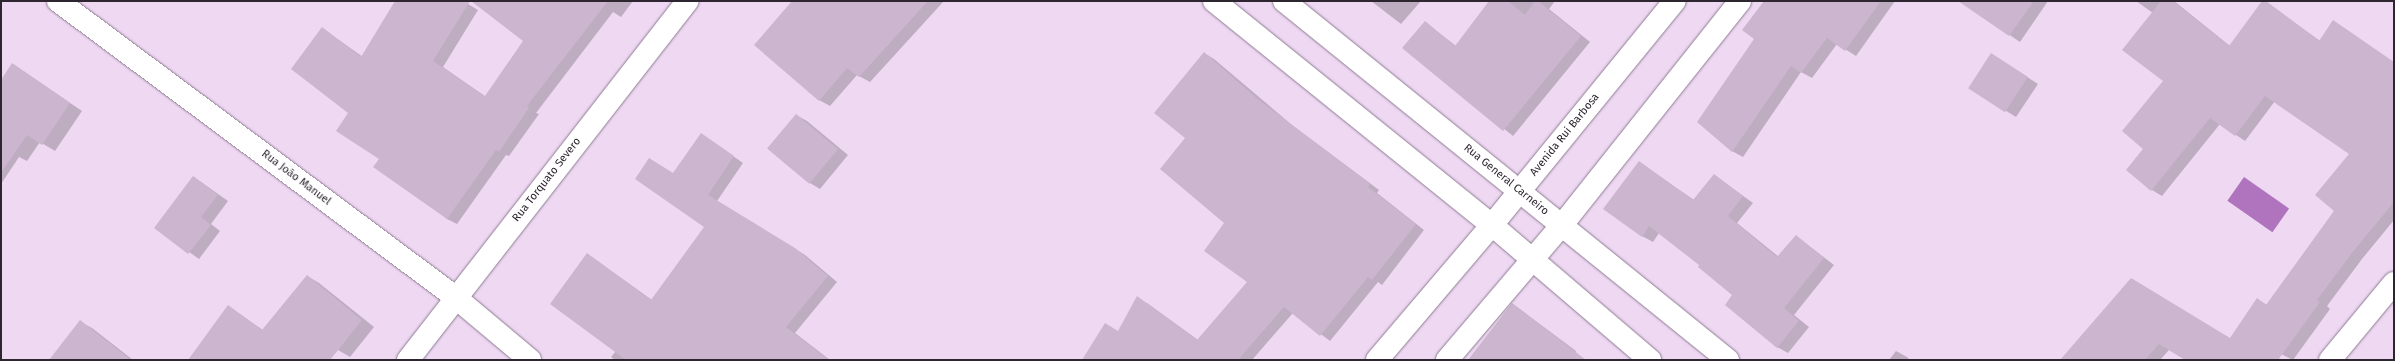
<!DOCTYPE html>
<meta charset="utf-8">
<style>
body{margin:0}
#map{position:relative;width:2395px;height:361px;overflow:hidden;background:#eed8f2;font-family:"Fira Sans",sans-serif}
div>[style]{position:absolute}
.water>*{inset:0;background:#b073bd;transform-origin:0 0}
.shadow>*{inset:0;background:#0003}
.building>*{inset:0;background:#cbb5cf;transform-origin:0 0}
.roads{filter:drop-shadow(0 0 1px #8e7b92) drop-shadow(0 0 1px #8e7b92)}
.street>*{height:22px;margin:-11px;padding:0 11px;transform-origin:11px;border-radius:11px;background:#fff}
span{translate:-50% -50%;white-space:nowrap;text-align:center;line-height:1.15;-webkit-text-stroke:3.5px #fff;paint-order:stroke}
.street-label{font-size:11px;color:#2d252f}
.frame{position:absolute;inset:0;border:2px solid #2d252f;pointer-events:none}
</style>
<div id="map">
<div class="water">
<div style="left:2244px;top:177px;width:55px;height:29px;rotate:35deg"></div>
</div>
<div class="shadow">
<div style="clip-path:polygon(396px 1px,463px 1px,478px 10px,443px 67px,486px 97px,524px 40px,489px 1px,633px 1px,621px 17px,613px 12px,536px 113px,539px 114px,509px 156px,506px 155px,457px 224px,447px 219px,381px 159px,349px 113px,322px 28px,363px 57px)"></div>
<div style="clip-path:polygon(806px 1px,944px 1px,870px 82px,857px 75px,830px 106px,819px 100px)"></div>
<div style="clip-path:polygon(1371px 1px,1421px 1px,1401px 24px)"></div>
<div style="clip-path:polygon(1490px 1px,1555px 1px,1549px 9px,1590px 42px,1513px 136px,1404px 48px,1425px 22px,1456px 46px)"></div>
<div style="clip-path:polygon(1765px 1px,1895px 1px,1856px 56px,1837px 44px,1812px 78px,1801px 72px,1743px 157px,1732px 151px)"></div>
<div style="clip-path:polygon(1975px 1px,2048px 1px,2020px 42px,1970px 8px)"></div>
<div style="clip-path:polygon(2136px 1px,2174px 1px,2230px 46px,2265px 1px,2320px 41px,2394px 62px,2394px 220px,2362px 259px,2327px 306px,2330px 309px,2293px 360px,2281px 354px,2278px 360px,2187px 360px,2169px 350px,2160px 360px,2061px 360px,2132px 279px,2230px 339px,2257px 299px,2267px 305px,2335px 210px,2350px 153px,2275px 101px,2245px 141px,2220px 124px,2162px 196px,2152px 190px,2127px 170px,2144px 148px,2164px 81px,2153px 13px)"></div>
<div style="clip-path:polygon(1204px 53px,1214px 59px,1292px 125px,1379px 190px,1377px 193px,1424px 230px,1382px 285px,1378px 282px,1330px 341px,1293px 313px,1252px 360px,1103px 360px,1118px 332px,1147px 303px,1198px 340px,1249px 282px,1226px 223px,1186px 138px)"></div>
<div style="clip-path:polygon(2001px 60px,2038px 84px,2016px 117px,1969px 88px)"></div>
<div style="clip-path:polygon(13px 64px,82px 111px,55px 151px,40px 142px,27px 161px,19px 157px,1px 184px,1px 82px)"></div>
<div style="clip-path:polygon(796px 115px,807px 121px,848px 155px,820px 189px,810px 183px)"></div>
<div style="clip-path:polygon(710px 140px,743px 163px,717px 201px,805px 255px,837px 282px,795px 333px,830px 360px,615px 360px,611px 357px,616px 351px,596px 260px,652px 300px,705px 227px,673px 174px)"></div>
<div style="clip-path:polygon(1639px 162px,1694px 200px,1714px 175px,1753px 203px,1737px 223px,1779px 257px,1796px 236px,1834px 265px,1794px 315px,1809px 327px,1788px 353px,1777px 347px,1734px 295px,1700px 265px,1659px 233px,1653px 242px,1642px 236px)"></div>
<div style="clip-path:polygon(194px 177px,228px 201px,211px 224px,220px 231px,199px 259px,155px 228px)"></div>
<div style="clip-path:polygon(307px 276px,319px 283px,374px 327px,350px 357px,338px 350px,327px 360px,190px 360px,229px 307px,263px 330px)"></div>
<div style="clip-path:polygon(1513px 304px,1576px 351px,1569px 360px,1469px 360px)"></div>
<div style="clip-path:polygon(80px 322px,92px 328px,133px 360px,51px 360px)"></div>
<div style="clip-path:polygon(1896px 351px,1907px 357px,1910px 360px,1889px 360px)"></div>
</div>
<div class="building">
<div style="clip-path:polygon(395px 1px,470px 1px,433px 61px,485px 96px,523px 41px,471px 1px,608px 1px,527px 106px,529px 108px,499px 152px,496px 150px,447px 219px,373px 167px,379px 159px,336px 131px,348px 113px,291px 69px,322px 27px,361px 57px)"></div>
<div style="clip-path:polygon(792px 1px,928px 1px,859px 77px,847px 68px,819px 101px,754px 45px)"></div>
<div style="clip-path:polygon(1489px 1px,1508px 1px,1525px 15px,1535px 1px,1538px 1px,1581px 36px,1503px 131px,1402px 48px,1425px 21px,1455px 46px)"></div>
<div style="clip-path:polygon(1764px 1px,1881px 1px,1845px 51px,1827px 38px,1801px 73px,1791px 66px,1732px 152px,1697px 122px,1754px 39px,1742px 30px)"></div>
<div style="clip-path:polygon(1958px 1px,2034px 1px,2009px 36px)"></div>
<div style="clip-path:polygon(2161px 1px,2173px 1px,2229px 46px,2262px 1px,2266px 1px,2319px 41px,2333px 20px,2394px 62px,2394px 202px,2352px 253px,2317px 300px,2320px 302px,2278px 360px,2185px 360px,2159px 344px,2145px 360px,2060px 360px,2131px 278px,2230px 338px,2257px 298px,2266px 305px,2334px 211px,2315px 195px,2349px 154px,2265px 96px,2235px 136px,2210px 118px,2151px 191px,2126px 170px,2143px 149px,2122px 131px,2163px 81px,2122px 50px)"></div>
<div style="clip-path:polygon(1204px 52px,1259px 100px,1370px 184px,1368px 187px,1416px 224px,1372px 280px,1368px 277px,1320px 336px,1284px 307px,1238px 360px,1082px 360px,1105px 323px,1118px 331px,1137px 296px,1197px 340px,1247px 282px,1204px 251px,1224px 223px,1160px 169px,1185px 138px,1154px 113px)"></div>
<div style="left:1991px;top:53px;width:44px;height:42px;rotate:33deg"></div>
<div style="clip-path:polygon(12px 63px,70px 103px,42px 145px,27px 135px,1px 173px,1px 80px)"></div>
<div style="left:796px;top:114px;width:55px;height:45px;rotate:40deg"></div>
<div style="clip-path:polygon(701px 133px,734px 156px,708px 195px,795px 248px,828px 276px,786px 327px,829px 360px,626px 360px,550px 304px,587px 253px,651px 300px,704px 227px,635px 179px,649px 158px,673px 173px)"></div>
<div style="clip-path:polygon(1639px 161px,1693px 200px,1714px 174px,1743px 196px,1728px 216px,1777px 257px,1796px 235px,1824px 258px,1784px 308px,1799px 321px,1777px 348px,1725px 305px,1732px 295px,1698px 267px,1699px 265px,1649px 226px,1642px 237px,1603px 209px)"></div>
<div style="clip-path:polygon(193px 176px,218px 195px,201px 217px,211px 225px,188px 254px,154px 228px)"></div>
<div style="clip-path:polygon(307px 275px,362px 320px,330px 360px,188px 360px,228px 305px,262px 330px)"></div>
<div style="clip-path:polygon(1512px 303px,1586px 360px,1468px 360px)"></div>
<div style="clip-path:polygon(80px 320px,131px 360px,49px 360px)"></div>
</div>
<div class="roads">
<div class="street">
<div style="left:58px;top:1px;width:495px;rotate:36.7deg"></div>
<div style="left:455px;top:297px;width:98px;rotate:40deg"></div>
<div style="left:1214px;top:1px;width:357px;rotate:38.9deg"></div>
<div style="left:1492px;top:225px;width:208px;rotate:40.5deg"></div>
<div style="left:1284px;top:1px;width:571px;rotate:38.96deg"></div>
<div style="left:408px;top:360px;width:455px;rotate:-52.1deg"></div>
<div style="left:1377px;top:360px;width:177px;rotate:-49.6deg"></div>
<div style="left:1492px;top:225px;width:289px;rotate:-50.8deg"></div>
<div style="left:1447px;top:360px;width:177px;rotate:-49.6deg"></div>
<div style="left:1562px;top:225px;width:286px;rotate:-51.5deg"></div>
<div style="left:2330px;top:360px;width:100px;rotate:-50.3deg"></div>
</div>
</div>
<div class="street-label">
<span style="left:1565px;top:135px;rotate:-51deg">Avenida Rui Barbosa</span>
<span style="left:296px;top:178px;rotate:37deg">Rua João Manuel</span>
<span style="left:547px;top:180px;rotate:-52deg">Rua Torquato Severo</span>
<span style="left:1506px;top:180px;rotate:39deg">Rua General Carneiro</span>
</div>
<div class="frame"></div>
</div>
